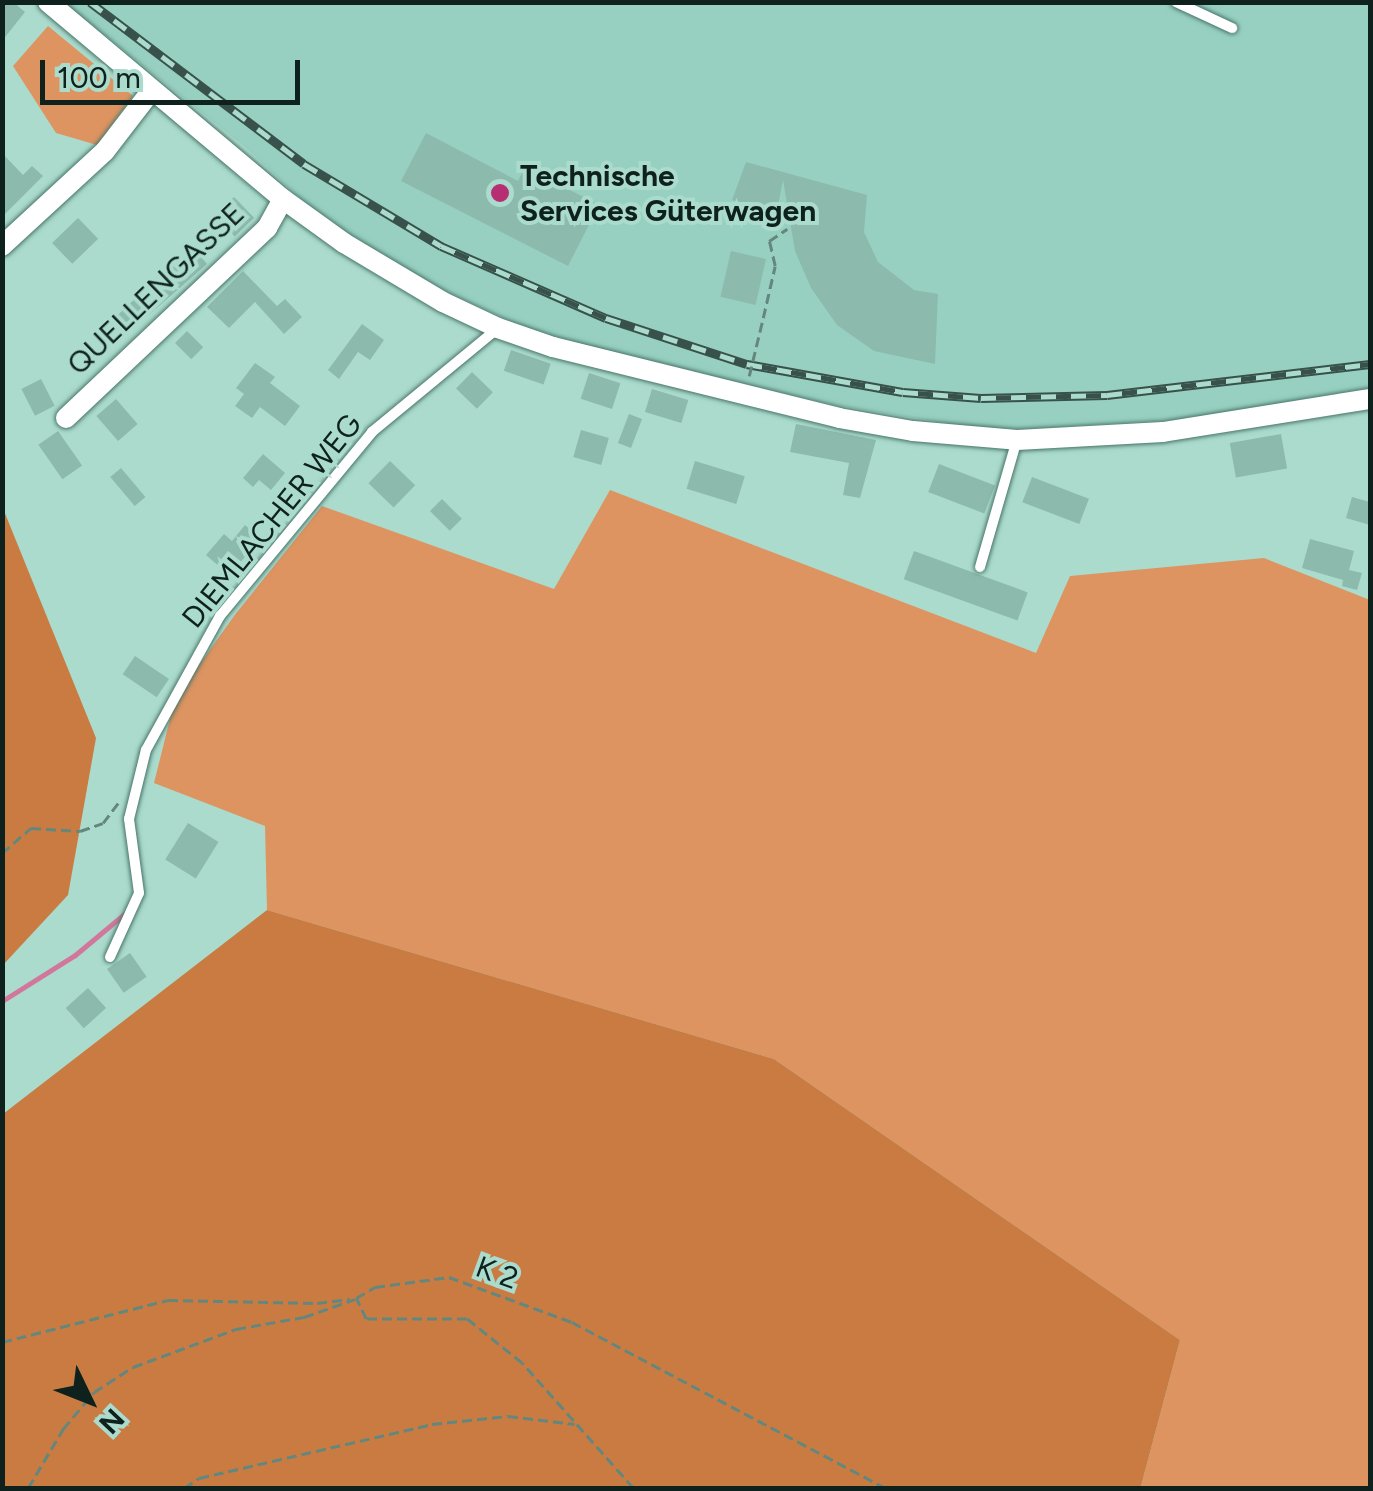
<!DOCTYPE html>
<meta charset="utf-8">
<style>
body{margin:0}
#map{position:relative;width:1373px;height:1491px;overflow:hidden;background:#abdbcd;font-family:Figtree,sans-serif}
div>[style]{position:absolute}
.built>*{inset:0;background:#97d0c1}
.green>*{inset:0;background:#dd9461}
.forest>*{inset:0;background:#c97b42}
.stream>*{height:5px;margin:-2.5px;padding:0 2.5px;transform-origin:2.5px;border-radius:2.5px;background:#d2779c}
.building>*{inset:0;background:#8cbbad;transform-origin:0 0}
.path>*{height:2.5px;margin-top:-1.25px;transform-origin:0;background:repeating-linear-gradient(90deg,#64877d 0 10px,transparent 0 15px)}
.roads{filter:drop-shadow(0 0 2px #487569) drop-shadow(0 0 2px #487569)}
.service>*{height:10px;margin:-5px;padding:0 5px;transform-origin:5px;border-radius:5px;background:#fff}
.minor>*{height:20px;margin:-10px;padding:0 10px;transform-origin:10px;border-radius:10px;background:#fff}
.rail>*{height:9px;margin-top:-4.5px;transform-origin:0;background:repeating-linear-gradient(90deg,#abdbcd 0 15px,#38524b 0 30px);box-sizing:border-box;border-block:2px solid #38524b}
.path-bridge>*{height:2.5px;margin-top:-1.25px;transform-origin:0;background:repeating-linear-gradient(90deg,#64877d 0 10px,transparent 0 15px)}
.dots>*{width:28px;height:28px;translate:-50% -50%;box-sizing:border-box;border:5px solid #abdbcd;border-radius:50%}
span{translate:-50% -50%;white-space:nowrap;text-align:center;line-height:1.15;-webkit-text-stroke:8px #abdbcd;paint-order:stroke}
.poi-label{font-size:30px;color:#0e211c;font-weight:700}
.left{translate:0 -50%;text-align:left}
.street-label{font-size:30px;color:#0e211c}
.frame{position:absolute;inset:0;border:5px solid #0e211c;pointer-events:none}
.north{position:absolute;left:40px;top:1351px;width:100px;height:100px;-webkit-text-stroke:8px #abdbcd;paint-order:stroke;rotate:133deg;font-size:28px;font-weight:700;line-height:40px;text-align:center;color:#0e211c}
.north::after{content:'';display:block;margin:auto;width:35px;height:45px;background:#0e211c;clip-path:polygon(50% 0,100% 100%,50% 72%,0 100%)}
.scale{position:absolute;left:40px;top:60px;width:260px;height:45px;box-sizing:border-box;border:5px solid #0e211c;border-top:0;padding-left:12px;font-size:30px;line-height:35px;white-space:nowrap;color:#0e211c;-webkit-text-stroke:8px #abdbcd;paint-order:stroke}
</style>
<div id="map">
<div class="built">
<div style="clip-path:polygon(65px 3px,1370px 3px,1370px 388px,1185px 419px,1023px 429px,964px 426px,835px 405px,613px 353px,524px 327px,446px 291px,366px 245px,301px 199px,245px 147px)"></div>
</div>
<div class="green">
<div style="clip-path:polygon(48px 26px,133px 96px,97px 145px,56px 133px,13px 66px)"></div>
<div style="clip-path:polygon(610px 490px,1036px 653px,1070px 576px,1264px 558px,1370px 600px,1370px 1488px,1144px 1488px,1141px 1486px,1180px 1340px,774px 1059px,267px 910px,265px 826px,154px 783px,175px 699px,234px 616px,322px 506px,554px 589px)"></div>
</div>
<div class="forest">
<div style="clip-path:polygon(2px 506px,96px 738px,68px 895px,3px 965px)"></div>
<div style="clip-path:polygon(267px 910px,774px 1059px,1180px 1340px,1141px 1486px,1144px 1488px,3px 1488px,3px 1114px)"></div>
</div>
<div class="stream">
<div style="left:2px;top:1001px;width:86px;rotate:-32.2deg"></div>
<div style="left:75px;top:955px;width:70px;rotate:-39.8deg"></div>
</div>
<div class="building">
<div style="clip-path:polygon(2px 2px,13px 2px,25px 12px,2px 41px)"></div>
<div style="clip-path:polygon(426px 133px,518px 181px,525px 167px,599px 205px,568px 266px,401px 181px)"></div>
<div style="clip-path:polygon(2px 153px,23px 175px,32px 166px,43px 176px,2px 217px)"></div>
<div style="clip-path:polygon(746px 162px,867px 195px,864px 232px,878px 262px,914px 290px,938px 294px,935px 364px,874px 351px,837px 325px,811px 288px,795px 251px,783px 180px,777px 211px,732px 200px)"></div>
<div style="left:234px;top:197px;width:29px;height:27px;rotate:46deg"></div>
<div style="left:78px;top:218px;width:29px;height:36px;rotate:46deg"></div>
<div style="clip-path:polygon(192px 245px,207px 264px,118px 342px,105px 327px)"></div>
<div style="left:731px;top:251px;width:36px;height:47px;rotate:13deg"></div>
<div style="clip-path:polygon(243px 271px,277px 306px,285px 299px,302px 317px,284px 334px,255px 302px,229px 328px,207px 307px)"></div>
<div style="clip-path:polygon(362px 324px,384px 340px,370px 360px,358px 352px,339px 379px,328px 370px)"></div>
<div style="left:187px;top:331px;width:23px;height:17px;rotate:45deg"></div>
<div style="left:511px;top:350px;width:42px;height:22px;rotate:19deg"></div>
<div style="clip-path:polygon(255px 363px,275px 377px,270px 383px,300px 406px,285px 426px,260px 407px,252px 418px,235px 406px,244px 394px,236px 388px)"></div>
<div style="left:472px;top:372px;width:29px;height:23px;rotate:44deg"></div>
<div style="left:589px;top:373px;width:33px;height:27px;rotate:18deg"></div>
<div style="left:41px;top:379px;width:30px;height:22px;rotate:63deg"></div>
<div style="left:652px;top:389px;width:38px;height:24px;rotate:17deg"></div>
<div style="left:116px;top:399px;width:33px;height:26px;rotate:49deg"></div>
<div style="left:629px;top:414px;width:14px;height:31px;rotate:21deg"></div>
<div style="clip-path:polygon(796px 424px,876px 440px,860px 498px,843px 495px,849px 463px,790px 452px)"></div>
<div style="left:581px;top:430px;width:29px;height:28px;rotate:16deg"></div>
<div style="left:58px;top:431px;width:42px;height:24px;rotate:55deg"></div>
<div style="left:1281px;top:434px;width:35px;height:52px;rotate:80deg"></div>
<div style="clip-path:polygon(263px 454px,285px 473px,271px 490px,259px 480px,253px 487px,243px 478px)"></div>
<div style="left:390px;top:461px;width:35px;height:31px;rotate:44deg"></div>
<div style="left:695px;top:461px;width:52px;height:29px;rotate:17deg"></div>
<div style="left:939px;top:464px;width:60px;height:30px;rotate:21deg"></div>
<div style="left:121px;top:468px;width:38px;height:14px;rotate:50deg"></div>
<div style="left:1032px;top:477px;width:61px;height:27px;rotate:21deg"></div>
<div style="clip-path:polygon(1352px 497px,1370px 502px,1370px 525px,1346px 518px)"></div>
<div style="left:442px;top:499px;width:28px;height:17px;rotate:45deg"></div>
<div style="clip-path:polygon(245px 525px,261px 539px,229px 575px,206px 555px,224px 534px,232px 541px)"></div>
<div style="clip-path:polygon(1310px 539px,1354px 551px,1349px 570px,1362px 573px,1357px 590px,1342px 586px,1343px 580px,1302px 568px)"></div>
<div style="left:914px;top:551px;width:121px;height:30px;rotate:20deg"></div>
<div style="left:135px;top:656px;width:41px;height:22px;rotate:34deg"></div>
<div style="left:188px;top:823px;width:36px;height:43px;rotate:32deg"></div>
<div style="left:130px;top:953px;width:29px;height:28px;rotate:55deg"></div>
<div style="left:88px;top:988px;width:27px;height:30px;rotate:48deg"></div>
</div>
<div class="path">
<div style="left:763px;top:318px;width:53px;rotate:-77deg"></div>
<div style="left:775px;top:266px;width:26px;rotate:-103deg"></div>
<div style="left:769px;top:241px;width:22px;rotate:-34deg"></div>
<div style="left:2px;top:853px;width:38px;rotate:-41deg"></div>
<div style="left:31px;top:828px;width:49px;rotate:3.5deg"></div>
<div style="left:80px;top:831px;width:24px;rotate:-19deg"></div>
<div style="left:103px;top:823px;width:25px;rotate:-53deg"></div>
<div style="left:2px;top:1342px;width:171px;rotate:-14.2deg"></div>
<div style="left:168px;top:1300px;width:149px;rotate:1.2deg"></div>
<div style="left:317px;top:1303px;width:33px;rotate:-7deg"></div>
<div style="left:28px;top:1488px;width:69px;rotate:-59.3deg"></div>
<div style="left:63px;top:1429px;width:48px;rotate:-50deg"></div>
<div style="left:94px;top:1392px;width:46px;rotate:-32.7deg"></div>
<div style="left:133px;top:1367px;width:110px;rotate:-20.3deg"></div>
<div style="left:236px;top:1329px;width:69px;rotate:-10deg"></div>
<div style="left:304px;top:1317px;width:54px;rotate:-19.4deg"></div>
<div style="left:184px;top:1488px;width:18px;rotate:-34deg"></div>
<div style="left:199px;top:1478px;width:239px;rotate:-13deg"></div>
<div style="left:432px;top:1424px;width:76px;rotate:-6deg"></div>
<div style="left:508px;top:1416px;width:67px;rotate:6.8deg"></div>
<div style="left:633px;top:1488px;width:167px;rotate:-131.6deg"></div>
<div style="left:522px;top:1363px;width:70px;rotate:-141.3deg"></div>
<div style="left:467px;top:1319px;width:101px;rotate:180deg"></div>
<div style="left:366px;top:1319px;width:23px;rotate:-115deg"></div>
<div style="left:356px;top:1298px;width:22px;rotate:-30deg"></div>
<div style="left:375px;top:1287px;width:75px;rotate:-7.7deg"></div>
<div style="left:449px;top:1277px;width:131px;rotate:20.1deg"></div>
<div style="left:572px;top:1322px;width:354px;rotate:27.9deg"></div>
</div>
<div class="roads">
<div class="service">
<div style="left:1176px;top:2px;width:62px;rotate:24.9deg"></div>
<div style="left:980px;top:567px;width:132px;rotate:-73.8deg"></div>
<div style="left:110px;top:957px;width:70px;rotate:-65.6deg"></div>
<div style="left:139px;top:893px;width:75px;rotate:-97.7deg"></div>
<div style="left:129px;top:819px;width:71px;rotate:-76.2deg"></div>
<div style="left:146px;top:750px;width:153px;rotate:-61.1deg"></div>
<div style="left:220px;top:616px;width:239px;rotate:-50.4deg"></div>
<div style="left:372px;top:432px;width:163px;rotate:-39.5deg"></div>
</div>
<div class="minor">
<div style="left:48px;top:2px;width:307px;rotate:40deg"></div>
<div style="left:283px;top:199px;width:75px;rotate:35.8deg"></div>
<div style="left:344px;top:243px;width:115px;rotate:30.8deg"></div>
<div style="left:443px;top:302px;width:61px;rotate:25.3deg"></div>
<div style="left:498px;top:328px;width:58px;rotate:19.1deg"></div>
<div style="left:553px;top:347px;width:295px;rotate:13.9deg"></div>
<div style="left:839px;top:418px;width:75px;rotate:10deg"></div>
<div style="left:913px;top:431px;width:104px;rotate:4.9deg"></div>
<div style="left:1017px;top:440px;width:146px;rotate:-3.1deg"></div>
<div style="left:1163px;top:432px;width:210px;rotate:-9.1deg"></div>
<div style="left:2px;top:246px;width:140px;rotate:-42.7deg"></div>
<div style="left:105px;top:151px;width:77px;rotate:-52.4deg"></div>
<div style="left:66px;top:418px;width:277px;rotate:-43.4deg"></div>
<div style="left:267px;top:228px;width:33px;rotate:-61deg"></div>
</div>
</div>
<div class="rail">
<div style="left:90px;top:2px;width:268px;rotate:37.1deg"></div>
<div style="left:304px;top:164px;width:160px;rotate:30.9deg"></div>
<div style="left:441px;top:246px;width:180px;rotate:23.6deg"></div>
<div style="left:606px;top:318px;width:148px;rotate:18.1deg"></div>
<div style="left:747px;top:364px;width:158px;rotate:10.2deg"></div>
<div style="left:903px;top:392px;width:78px;rotate:4.4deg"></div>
<div style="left:981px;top:398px;width:126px;rotate:-1.4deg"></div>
<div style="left:1107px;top:395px;width:265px;rotate:-6.7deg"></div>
</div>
<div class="path-bridge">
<div style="left:749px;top:376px;width:60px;rotate:-76.4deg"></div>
</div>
<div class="dots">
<div style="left:500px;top:193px;background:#b62f72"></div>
</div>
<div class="poi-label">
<span class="left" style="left:520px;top:193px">Technische<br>Services Güterwagen</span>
</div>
<div class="street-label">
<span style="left:156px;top:289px;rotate:-44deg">QUELLENGASSE</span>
<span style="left:272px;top:521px;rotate:-51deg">DIEMLACHER WEG</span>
<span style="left:497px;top:1273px;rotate:20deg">K 2</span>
</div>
<div class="frame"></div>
<div class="north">N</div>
<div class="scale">100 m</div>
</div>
